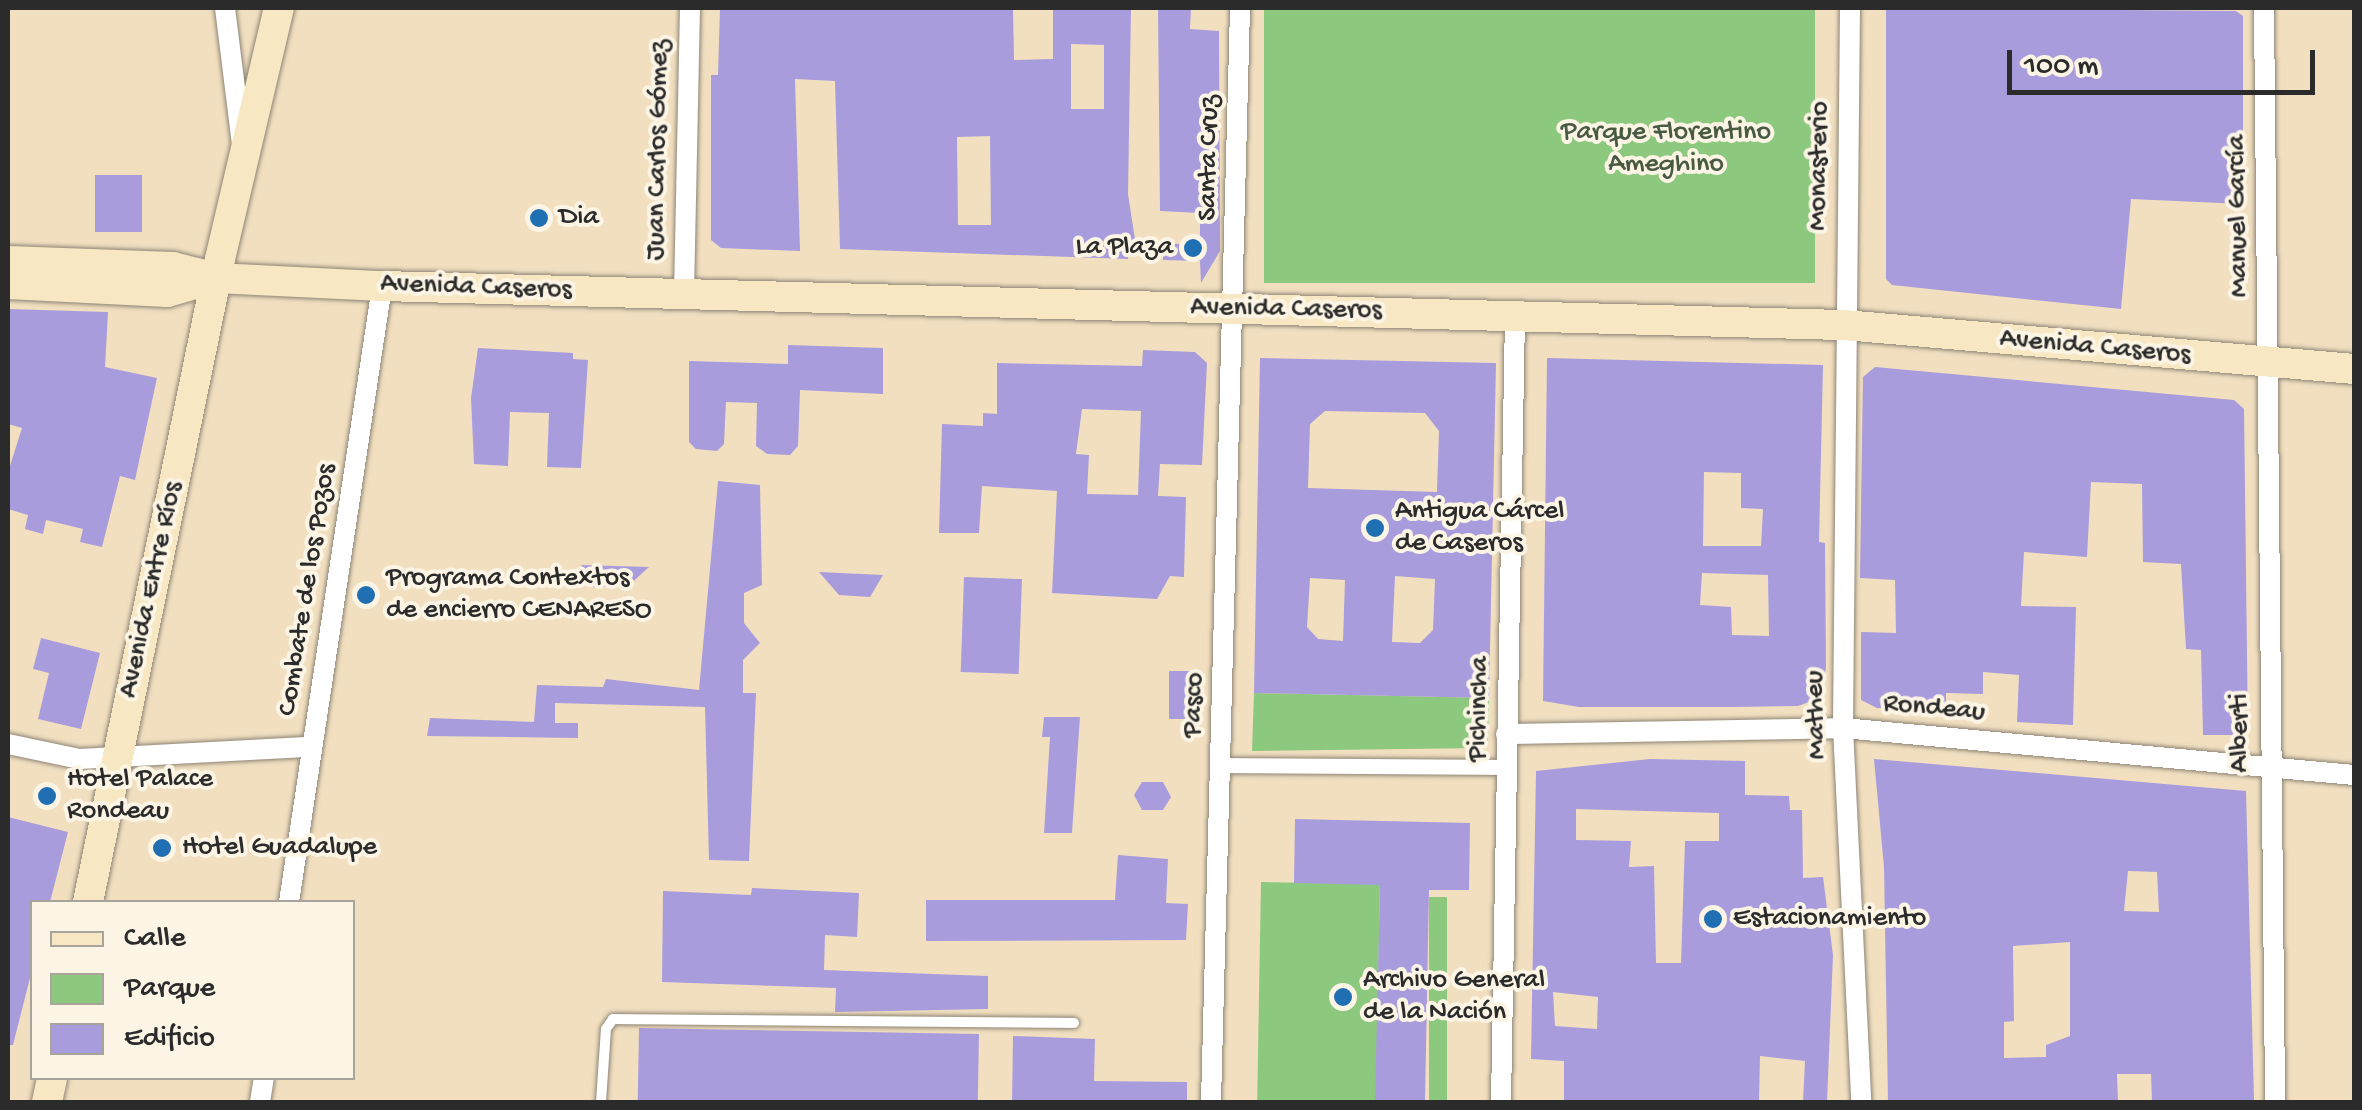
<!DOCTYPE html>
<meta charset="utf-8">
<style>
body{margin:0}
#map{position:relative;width:2362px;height:1110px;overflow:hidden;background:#f1dfc0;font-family:"Gochi Hand",sans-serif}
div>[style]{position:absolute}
.green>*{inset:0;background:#8cc87d;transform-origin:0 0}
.building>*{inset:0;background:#a99cdd;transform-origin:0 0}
.roads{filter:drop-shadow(0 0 2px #8e8576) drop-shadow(0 0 2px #8e8576)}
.service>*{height:10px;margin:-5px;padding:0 5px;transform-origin:5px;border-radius:5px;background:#fff}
.pedestrian>*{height:15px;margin:-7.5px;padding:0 7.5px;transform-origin:7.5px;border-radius:7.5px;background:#fff}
.minor>*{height:20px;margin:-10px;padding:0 10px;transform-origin:10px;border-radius:10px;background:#fff}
.secondary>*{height:30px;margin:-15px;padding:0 15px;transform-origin:15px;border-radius:15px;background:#f7e8c3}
.dots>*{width:28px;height:28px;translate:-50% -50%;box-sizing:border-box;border:5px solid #fcf5e5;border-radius:50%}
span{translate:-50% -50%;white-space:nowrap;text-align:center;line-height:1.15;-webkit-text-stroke:8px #fcf5e5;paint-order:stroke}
.park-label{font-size:28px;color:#485a44}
.street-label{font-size:28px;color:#2b2b2b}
.poi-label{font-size:28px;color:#2b2b2b}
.left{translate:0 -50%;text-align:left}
.right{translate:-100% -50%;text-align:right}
.frame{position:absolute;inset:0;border:10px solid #2b2b2b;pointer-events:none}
.legend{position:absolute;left:30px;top:900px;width:325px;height:180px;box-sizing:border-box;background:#fcf5e5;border:2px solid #a8a49b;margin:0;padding:12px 18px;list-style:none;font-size:30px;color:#2b2b2b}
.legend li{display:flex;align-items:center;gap:20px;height:50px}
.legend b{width:50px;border:2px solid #a8a49b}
.scale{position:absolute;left:2007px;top:50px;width:308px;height:45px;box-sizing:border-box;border:5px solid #2b2b2b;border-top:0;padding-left:12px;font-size:30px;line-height:35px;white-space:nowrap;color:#2b2b2b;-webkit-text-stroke:8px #fcf5e5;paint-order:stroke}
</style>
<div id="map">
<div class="green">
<div style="left:1264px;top:8px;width:551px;height:275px"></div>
<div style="clip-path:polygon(1254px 693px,1489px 698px,1488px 741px,1482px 748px,1252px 751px)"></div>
<div style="left:1261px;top:882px;width:119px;height:220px;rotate:1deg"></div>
<div style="left:1429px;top:897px;width:18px;height:205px"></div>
</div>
<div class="building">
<div style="clip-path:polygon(evenodd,720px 8px,1013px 8px,1014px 60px,1053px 59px,1053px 8px,1131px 8px,1128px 194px,1136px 246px,1128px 245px,1128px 259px,840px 249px,835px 81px,795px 79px,800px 251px,721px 248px,711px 240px,711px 75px,718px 75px,720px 8px,1071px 44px,1104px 45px,1104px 109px,1071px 109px,1071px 44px,720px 8px,990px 136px,991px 225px,958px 225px,957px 137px,990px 136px)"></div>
<div style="clip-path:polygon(1158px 8px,1191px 8px,1190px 29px,1219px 31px,1220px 251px,1201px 283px,1200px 261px,1163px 260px,1163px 243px,1200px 245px,1200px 213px,1160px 211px)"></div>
<div style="clip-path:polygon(1886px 8px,2236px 11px,2243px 16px,2243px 204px,2131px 199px,2121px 309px,1892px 285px,1886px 279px)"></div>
<div style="left:95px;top:175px;width:47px;height:57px"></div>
<div style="clip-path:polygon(8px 309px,108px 312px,105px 367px,157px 378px,135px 480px,120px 476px,102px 547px,80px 542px,83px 529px,46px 520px,43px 534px,25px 529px,28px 515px,8px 509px,8px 472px,22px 428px,8px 424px)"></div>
<div style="clip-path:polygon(788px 345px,883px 348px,883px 394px,800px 390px,798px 446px,790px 455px,767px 454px,756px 446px,757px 403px,726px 402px,724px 444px,717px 451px,696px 449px,689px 442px,689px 361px,788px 364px)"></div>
<div style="clip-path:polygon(478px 348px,573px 353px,573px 359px,588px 360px,581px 468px,547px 467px,549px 413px,510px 412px,508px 466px,474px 464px,471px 398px)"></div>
<div style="clip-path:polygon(evenodd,1143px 350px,1195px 352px,1207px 363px,1202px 465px,1160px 464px,1158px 496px,1186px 497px,1184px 577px,1170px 576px,1157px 599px,1052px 593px,1057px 491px,982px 486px,979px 533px,939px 533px,942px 424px,983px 426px,983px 413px,997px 414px,997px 363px,1142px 366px,1143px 350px,1082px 409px,1141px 411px,1138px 495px,1087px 494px,1089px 455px,1076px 454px,1082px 409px)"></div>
<div style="clip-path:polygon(evenodd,1260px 358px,1496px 363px,1489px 698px,1254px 693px,1260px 358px,1325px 411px,1425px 413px,1439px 431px,1437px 492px,1308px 488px,1310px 424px,1325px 411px,1260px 358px,1395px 576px,1435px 579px,1433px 630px,1420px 643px,1392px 642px,1395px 576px,1260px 358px,1310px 578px,1345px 580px,1343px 641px,1318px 639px,1307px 627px,1310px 578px)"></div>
<div style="clip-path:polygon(evenodd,1547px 358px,1823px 365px,1819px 542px,1825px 543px,1826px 668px,1820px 698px,1798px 706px,1732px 707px,1579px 707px,1543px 701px,1547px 358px,1704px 472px,1741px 473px,1741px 508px,1763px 509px,1761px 546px,1703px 546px,1704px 472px,1547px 358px,1702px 573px,1768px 575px,1769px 636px,1732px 635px,1731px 607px,1700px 605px,1702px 573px)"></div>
<div style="clip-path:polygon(1875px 367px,2234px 400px,2244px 409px,2248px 735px,2203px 735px,2201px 650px,2186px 649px,2181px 564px,2143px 562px,2142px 484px,2091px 482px,2087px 557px,2024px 552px,2021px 606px,2076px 607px,2073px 725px,2017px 722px,2019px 675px,1983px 672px,1983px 694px,1946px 693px,1946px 711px,1877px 708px,1861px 700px,1861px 632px,1896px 633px,1895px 580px,1860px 578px,1863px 377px)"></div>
<div style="clip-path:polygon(718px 481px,760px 485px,762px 585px,744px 593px,744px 623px,760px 643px,743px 660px,743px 693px,756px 693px,749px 861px,709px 860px,705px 707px,555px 703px,555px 723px,578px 723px,578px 738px,427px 736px,430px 718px,534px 722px,537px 685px,603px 687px,606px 679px,699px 690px)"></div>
<div style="clip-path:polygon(581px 565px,649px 567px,627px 587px,593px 587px)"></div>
<div style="clip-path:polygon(819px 572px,883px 575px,870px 597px,839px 595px)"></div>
<div style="left:964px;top:577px;width:58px;height:95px;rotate:2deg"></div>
<div style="clip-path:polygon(41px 638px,100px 653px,81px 729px,38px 719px,49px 673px,33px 669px)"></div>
<div style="left:1169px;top:671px;width:24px;height:48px"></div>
<div style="clip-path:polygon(1044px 717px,1080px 717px,1072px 833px,1044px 833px,1050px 737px,1042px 737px)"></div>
<div style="clip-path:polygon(evenodd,1650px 759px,1745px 761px,1745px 795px,1789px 796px,1790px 810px,1802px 810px,1803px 878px,1823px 877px,1833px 955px,1827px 1102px,1803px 1102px,1805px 1061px,1760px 1056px,1759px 1102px,1564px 1102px,1564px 1061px,1531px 1059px,1536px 771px,1650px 759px,1576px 809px,1719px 813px,1719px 841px,1685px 841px,1681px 963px,1656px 963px,1654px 866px,1629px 867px,1631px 841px,1576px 840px,1576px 809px,1650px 759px,1553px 992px,1598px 997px,1597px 1029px,1555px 1026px,1553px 992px)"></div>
<div style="clip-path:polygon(evenodd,1874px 759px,2246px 791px,2254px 1100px,2152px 1102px,2151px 1074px,2117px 1074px,2118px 1102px,1888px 1102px,1884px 867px,1874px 759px,2128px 871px,2157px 872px,2159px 912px,2124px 911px,2128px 871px,1874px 759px,2070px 942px,2070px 1036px,2046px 1045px,2046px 1057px,2004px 1058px,2004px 1022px,2014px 1021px,2013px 946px,2070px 942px)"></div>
<div style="clip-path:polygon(1142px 782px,1163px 782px,1171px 797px,1163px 810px,1142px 810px,1134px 795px)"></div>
<div style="clip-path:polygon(8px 817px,68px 832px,50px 902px,32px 902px,32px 970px,13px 1045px,8px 1045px)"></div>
<div style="clip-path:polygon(1295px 819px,1470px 823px,1469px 890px,1429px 890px,1425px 1102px,1375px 1102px,1380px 885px,1294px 883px)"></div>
<div style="clip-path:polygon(1118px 855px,1168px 859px,1166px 903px,1188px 904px,1186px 940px,926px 941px,926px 900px,1115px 900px)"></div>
<div style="clip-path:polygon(752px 888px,859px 893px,857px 937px,825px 935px,824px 970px,988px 976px,988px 1009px,835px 1012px,836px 988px,662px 982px,663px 891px,751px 895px)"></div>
<div style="left:639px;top:1028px;width:340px;height:74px;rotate:1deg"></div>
<div style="clip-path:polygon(1013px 1036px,1095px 1039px,1094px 1081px,1187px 1082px,1187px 1102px,1012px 1102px)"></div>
</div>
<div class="roads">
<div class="service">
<div style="left:601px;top:1102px;width:73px;rotate:-86.1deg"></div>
<div style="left:606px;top:1029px;width:12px;rotate:-55deg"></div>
<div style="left:613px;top:1019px;width:461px;rotate:0.5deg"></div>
</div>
<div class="pedestrian">
<div style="left:1221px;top:765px;width:285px;rotate:0.4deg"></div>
</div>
<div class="minor">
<div style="left:225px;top:8px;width:137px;rotate:82.9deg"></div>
<div style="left:1850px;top:8px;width:720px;rotate:90.56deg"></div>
<div style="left:1843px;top:728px;width:374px;rotate:87.2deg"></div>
<div style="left:2264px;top:8px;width:1094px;rotate:89.42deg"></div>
<div style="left:684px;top:294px;width:286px;rotate:-88.8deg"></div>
<div style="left:1506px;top:734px;width:337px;rotate:-1deg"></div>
<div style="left:1843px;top:728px;width:513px;rotate:5.26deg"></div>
<div style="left:8px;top:744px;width:73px;rotate:11.9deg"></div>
<div style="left:79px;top:759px;width:232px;rotate:-3deg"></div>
<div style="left:289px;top:902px;width:623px;rotate:-81.41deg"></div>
<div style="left:260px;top:1102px;width:24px;rotate:-81deg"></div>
<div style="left:1211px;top:1102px;width:1094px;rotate:-88.48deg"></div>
<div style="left:1501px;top:1102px;width:786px;rotate:-88.98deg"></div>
</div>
<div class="secondary">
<div style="left:8px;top:261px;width:165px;rotate:2.1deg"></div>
<div style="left:173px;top:267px;width:44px;rotate:14.3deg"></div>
<div style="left:216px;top:278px;width:166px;rotate:2.8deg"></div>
<div style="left:382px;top:286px;width:1463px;rotate:1.53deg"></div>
<div style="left:1844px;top:325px;width:512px;rotate:4.93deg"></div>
<div style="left:8px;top:284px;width:159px;rotate:2.9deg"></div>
<div style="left:167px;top:292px;width:48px;rotate:-15.8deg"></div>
<div style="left:88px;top:902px;width:656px;rotate:-78.4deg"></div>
<div style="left:220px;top:259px;width:258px;rotate:-76.8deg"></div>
<div style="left:47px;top:1102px;width:25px;rotate:-78deg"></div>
</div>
</div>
<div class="dots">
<div style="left:539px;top:218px;background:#1f6fb2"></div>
<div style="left:1193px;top:248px;background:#1f6fb2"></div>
<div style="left:1375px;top:528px;background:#1f6fb2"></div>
<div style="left:366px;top:595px;background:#1f6fb2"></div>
<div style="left:47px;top:796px;background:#1f6fb2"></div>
<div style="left:162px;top:848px;background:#1f6fb2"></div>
<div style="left:1713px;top:919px;background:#1f6fb2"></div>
<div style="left:1343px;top:997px;background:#1f6fb2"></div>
</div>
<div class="park-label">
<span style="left:1666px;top:149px">Parque Florentino<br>Ameghino</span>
</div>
<div class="street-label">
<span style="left:659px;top:150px;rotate:-89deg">Juan Carlos Gómez</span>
<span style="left:1210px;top:158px;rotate:-89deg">Santa Cruz</span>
<span style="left:1820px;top:166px;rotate:-89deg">Monasterio</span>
<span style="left:2239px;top:216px;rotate:-91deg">Manuel García</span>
<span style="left:476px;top:288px;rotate:2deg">Avenida Caseros</span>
<span style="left:1286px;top:310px;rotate:1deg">Avenida Caseros</span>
<span style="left:2095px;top:348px;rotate:5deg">Avenida Caseros</span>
<span style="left:152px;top:590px;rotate:-78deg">Avenida Entre Ríos</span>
<span style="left:308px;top:590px;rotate:-81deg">Combate de los Pozos</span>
<span style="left:1195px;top:705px;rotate:-88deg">Pasco</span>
<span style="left:1480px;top:709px;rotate:-89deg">Pichincha</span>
<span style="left:1934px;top:709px;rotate:5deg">Rondeau</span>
<span style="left:1817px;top:715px;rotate:-92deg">Matheu</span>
<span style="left:2241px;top:733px;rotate:-90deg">Alberti</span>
</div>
<div class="poi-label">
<span class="left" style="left:559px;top:218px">Dia</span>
<span class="right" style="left:1173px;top:248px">La Plaza</span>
<span class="left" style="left:1395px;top:528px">Antigua Cárcel<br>de Caseros</span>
<span class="left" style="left:386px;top:595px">Programa Contextos<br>de encierro CENARESO</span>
<span class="left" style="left:67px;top:796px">Hotel Palace<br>Rondeau</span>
<span class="left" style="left:182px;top:848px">Hotel Guadalupe</span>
<span class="left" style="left:1733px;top:919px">Estacionamiento</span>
<span class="left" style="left:1363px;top:997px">Archivo General<br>de la Nación</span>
</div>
<div class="frame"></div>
<ul class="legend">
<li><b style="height:12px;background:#f7e8c3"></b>Calle</li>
<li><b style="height:28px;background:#8cc87d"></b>Parque</li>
<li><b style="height:28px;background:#a99cdd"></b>Edificio</li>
</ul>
<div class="scale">100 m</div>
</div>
